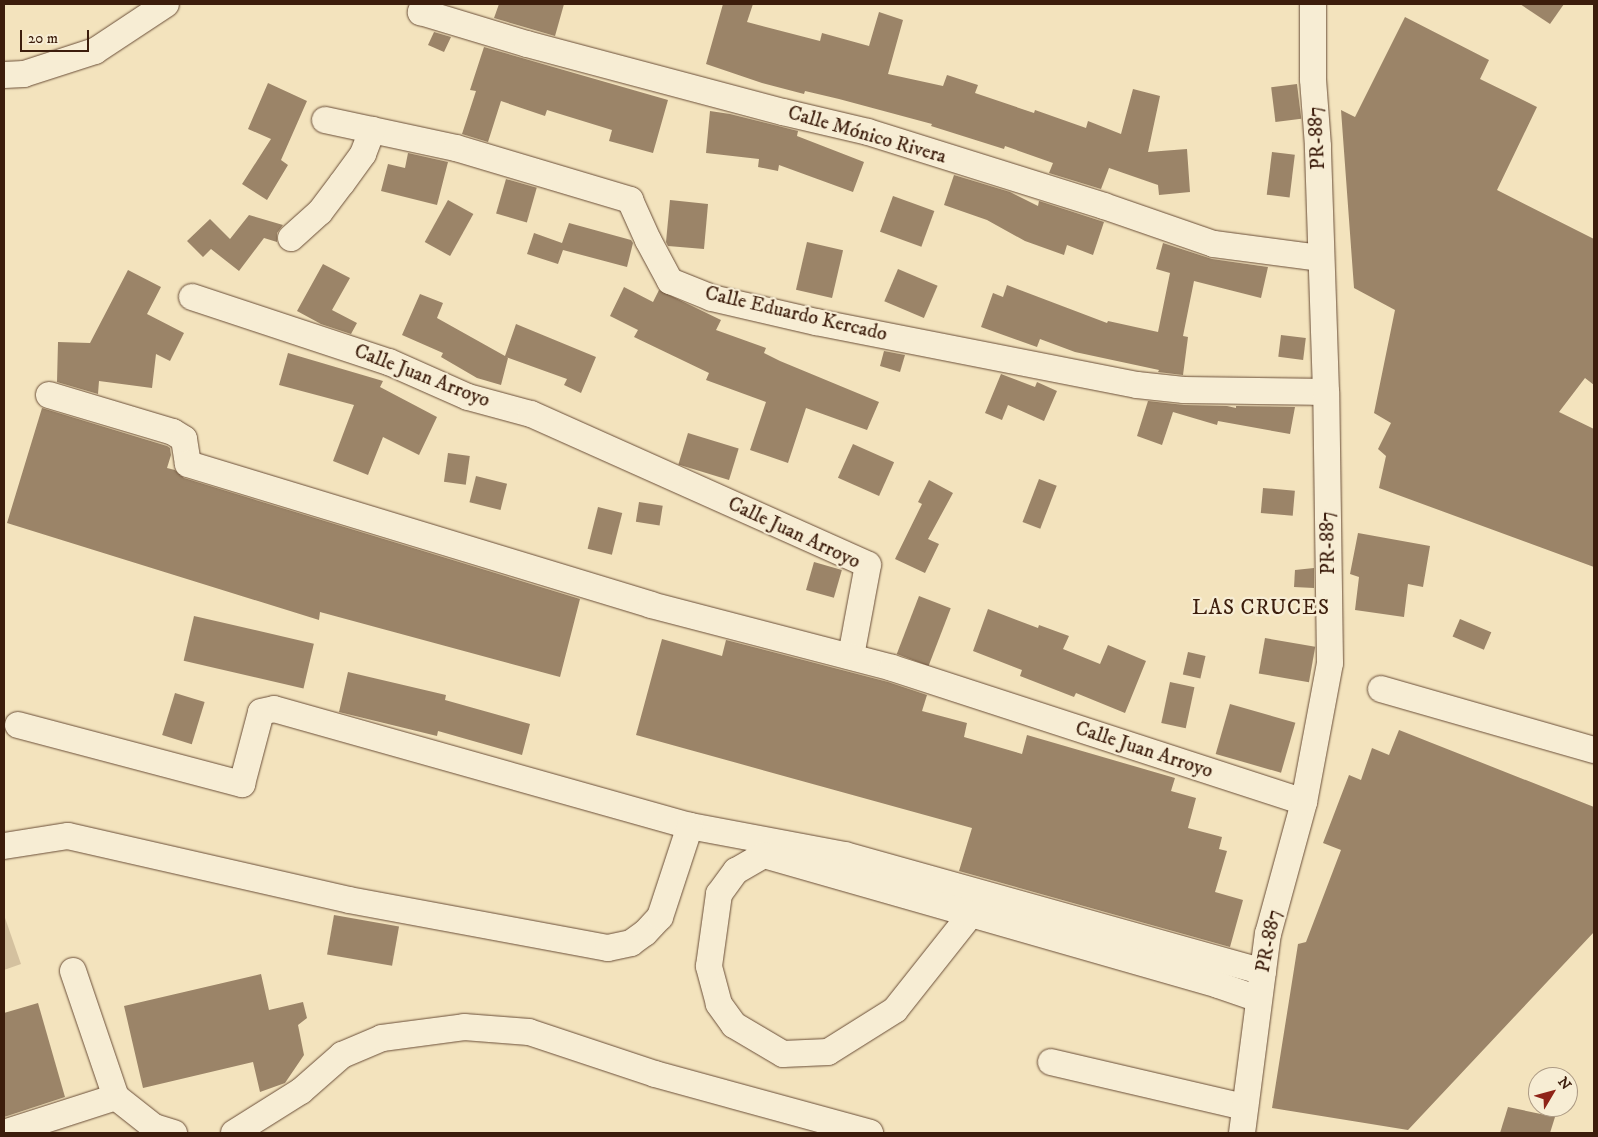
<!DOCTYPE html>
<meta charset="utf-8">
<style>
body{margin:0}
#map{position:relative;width:1598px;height:1137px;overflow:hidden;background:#f3e3bd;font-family:"IM FELL DW Pica",serif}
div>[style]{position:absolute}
.green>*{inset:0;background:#d4c19f}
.building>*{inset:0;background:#9b8468;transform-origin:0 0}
.roads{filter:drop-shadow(0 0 1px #6a4e38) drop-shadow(0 0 1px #6a4e38)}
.minor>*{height:26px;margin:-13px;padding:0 13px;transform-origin:13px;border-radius:13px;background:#f7edd4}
span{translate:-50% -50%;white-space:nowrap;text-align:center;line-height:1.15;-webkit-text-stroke:4.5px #f7edd4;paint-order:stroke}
.street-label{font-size:20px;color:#3c1d0c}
.neighbourhood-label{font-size:21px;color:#3c1d0c;letter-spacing:1px}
.frame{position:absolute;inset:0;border:5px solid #3c1d0c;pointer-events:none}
.north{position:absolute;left:1528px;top:1067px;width:50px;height:50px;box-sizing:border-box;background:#f7edd4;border:1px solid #ac9a84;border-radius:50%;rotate:53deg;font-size:14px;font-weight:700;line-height:20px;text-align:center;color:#3c1d0c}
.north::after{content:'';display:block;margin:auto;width:18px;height:22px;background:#8f2418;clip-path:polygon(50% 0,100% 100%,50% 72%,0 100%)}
.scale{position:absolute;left:20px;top:30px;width:69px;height:22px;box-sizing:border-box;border:2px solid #3c1d0c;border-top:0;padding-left:6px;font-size:15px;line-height:18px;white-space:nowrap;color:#3c1d0c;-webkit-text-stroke:4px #f7edd4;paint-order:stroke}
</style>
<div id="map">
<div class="green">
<div style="clip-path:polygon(4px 915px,21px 964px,4px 970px)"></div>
</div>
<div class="building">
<div style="clip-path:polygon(499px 4px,564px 4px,555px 36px,494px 18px)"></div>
<div style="clip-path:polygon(723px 4px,753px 4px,747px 22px,820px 41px,822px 33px,869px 46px,879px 12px,903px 20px,888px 74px,943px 86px,947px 75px,978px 85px,975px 93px,1034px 113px,1035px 110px,1086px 128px,1088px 121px,1121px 134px,1133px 89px,1160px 96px,1148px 152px,1187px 149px,1190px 192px,1159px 195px,1158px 185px,1109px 168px,1101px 189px,1049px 173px,1053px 163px,1005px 146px,1004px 149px,931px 126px,932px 124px,839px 99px,805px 91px,804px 94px,762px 83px,706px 64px)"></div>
<div style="clip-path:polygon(1520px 4px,1564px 4px,1550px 24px)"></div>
<div style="clip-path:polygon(1405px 17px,1489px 60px,1480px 79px,1537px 107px,1497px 190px,1594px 239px,1594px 385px,1585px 378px,1559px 412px,1594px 429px,1594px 567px,1379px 488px,1386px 456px,1378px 449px,1391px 423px,1374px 413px,1395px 310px,1354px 288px,1341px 110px,1355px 117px)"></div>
<div style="clip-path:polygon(434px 32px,451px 37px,444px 52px,428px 45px)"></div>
<div style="clip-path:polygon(484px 47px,668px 100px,653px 153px,609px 141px,612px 130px,547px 110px,545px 116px,501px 101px,488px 142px,462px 134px,476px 91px,470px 90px)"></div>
<div style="clip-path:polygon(268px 83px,307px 101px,281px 160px,288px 165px,267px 200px,242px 184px,271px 139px,248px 129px)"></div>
<div style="left:1297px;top:84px;width:35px;height:26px;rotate:83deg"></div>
<div style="clip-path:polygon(710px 111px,730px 114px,798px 131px,797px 136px,864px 162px,853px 192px,779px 165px,778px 171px,758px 167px,759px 159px,706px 153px)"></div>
<div style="left:1272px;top:152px;width:23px;height:43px;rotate:7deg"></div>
<div style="clip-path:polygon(408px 153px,448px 162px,437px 205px,381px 191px,388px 164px,405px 168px)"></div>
<div style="clip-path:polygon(954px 175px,1010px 192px,1038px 206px,1039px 201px,1104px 222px,1093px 255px,1067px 245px,1064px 255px,1025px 241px,987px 220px,944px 205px)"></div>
<div style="left:506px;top:179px;width:32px;height:36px;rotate:16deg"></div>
<div style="left:893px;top:196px;width:44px;height:38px;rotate:20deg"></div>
<div style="left:448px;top:200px;width:29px;height:48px;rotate:29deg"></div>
<div style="clip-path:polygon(670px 200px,708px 204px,704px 249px,668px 246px,666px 242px)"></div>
<div style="clip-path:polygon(249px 215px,283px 225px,277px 233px,277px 242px,264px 238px,239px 271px,211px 249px,203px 257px,187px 241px,210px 219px,230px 239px)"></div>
<div style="clip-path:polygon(569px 223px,631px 240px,633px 243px,627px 267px,563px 250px,558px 264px,527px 254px,534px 233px,562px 243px)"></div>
<div style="left:807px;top:242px;width:37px;height:49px;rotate:13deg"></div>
<div style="clip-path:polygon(1163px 243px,1212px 259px,1268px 267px,1261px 298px,1194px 281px,1183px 336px,1188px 337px,1183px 375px,1158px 372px,1159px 370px,1075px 352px,1040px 339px,1037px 347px,981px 327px,993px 293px,1003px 297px,1007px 285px,1107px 323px,1108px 321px,1158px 332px,1170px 273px,1156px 269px)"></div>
<div style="clip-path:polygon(323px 264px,350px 278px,332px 310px,357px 323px,351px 334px,321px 324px,297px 311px)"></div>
<div style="left:898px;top:269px;width:43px;height:35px;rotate:23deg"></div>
<div style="clip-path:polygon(128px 270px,161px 287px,147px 314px,184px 333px,170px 361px,156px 354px,152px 388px,99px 381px,98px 394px,57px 382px,58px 342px,90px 343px)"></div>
<div style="clip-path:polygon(624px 287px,653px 302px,659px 290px,721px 320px,716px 330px,766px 348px,764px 353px,780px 361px,879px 402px,867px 430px,806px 408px,788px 463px,750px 450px,766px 402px,706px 380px,709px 373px,634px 337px,638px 330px,610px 316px)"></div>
<div style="clip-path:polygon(420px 294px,443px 303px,437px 318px,505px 356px,516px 324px,596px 357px,581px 393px,564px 385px,567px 379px,506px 357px,508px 358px,501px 385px,477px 378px,441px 357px,443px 353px,402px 335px)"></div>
<div style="left:1281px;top:335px;width:25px;height:22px;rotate:7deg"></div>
<div style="clip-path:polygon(884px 351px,905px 355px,900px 372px,880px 366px)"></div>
<div style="clip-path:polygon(288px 353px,383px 381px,380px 387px,437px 417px,419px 455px,383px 437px,368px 475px,333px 461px,354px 405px,279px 385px)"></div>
<div style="clip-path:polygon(1001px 374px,1035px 387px,1037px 382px,1057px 391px,1044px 421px,1008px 405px,1002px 420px,985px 413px)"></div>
<div style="clip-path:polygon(1148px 401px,1184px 405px,1227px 406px,1236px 408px,1236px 406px,1295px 407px,1290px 434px,1218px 421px,1217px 425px,1173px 412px,1162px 445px,1137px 436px)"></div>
<div style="clip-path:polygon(42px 408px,167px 446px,170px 448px,171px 455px,167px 468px,175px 470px,184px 478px,580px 599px,560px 677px,320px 612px,319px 620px,7px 523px)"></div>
<div style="left:688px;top:433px;width:53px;height:33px;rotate:17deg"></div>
<div style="left:853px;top:444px;width:45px;height:37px;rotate:24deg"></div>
<div style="left:448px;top:453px;width:22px;height:29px;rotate:8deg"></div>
<div style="left:476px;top:476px;width:32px;height:27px;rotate:14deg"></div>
<div style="left:1039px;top:479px;width:19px;height:46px;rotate:21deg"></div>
<div style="clip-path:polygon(929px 480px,953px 493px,928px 539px,939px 544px,925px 573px,895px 559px,922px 504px,918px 502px)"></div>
<div style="left:1263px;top:488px;width:32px;height:25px;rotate:5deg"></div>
<div style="left:639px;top:502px;width:24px;height:20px;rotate:9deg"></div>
<div style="left:598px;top:507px;width:25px;height:43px;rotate:14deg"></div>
<div style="clip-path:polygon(1358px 533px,1430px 546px,1423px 587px,1408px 584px,1404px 617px,1355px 610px,1359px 577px,1350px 574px)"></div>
<div style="left:814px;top:562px;width:29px;height:29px;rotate:16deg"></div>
<div style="clip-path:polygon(1314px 568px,1314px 588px,1294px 587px,1295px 570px)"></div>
<div style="left:919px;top:596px;width:34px;height:62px;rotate:21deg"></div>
<div style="clip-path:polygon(988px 609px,1038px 628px,1039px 625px,1069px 636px,1063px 649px,1100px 664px,1108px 645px,1146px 661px,1125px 713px,1076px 693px,1074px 697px,1020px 676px,1022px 670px,973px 651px)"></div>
<div style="left:194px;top:616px;width:123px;height:46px;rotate:13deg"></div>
<div style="left:1460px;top:619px;width:34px;height:19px;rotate:23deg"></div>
<div style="left:1265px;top:638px;width:51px;height:36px;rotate:10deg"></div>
<div style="clip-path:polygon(662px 639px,722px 656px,726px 640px,888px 682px,927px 695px,922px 711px,967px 723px,964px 737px,1022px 754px,1027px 735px,1175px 778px,1171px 791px,1196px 798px,1188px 828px,1222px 837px,1219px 849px,1227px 851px,1215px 892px,1243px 900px,1230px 947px,959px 871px,972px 828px,636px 735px)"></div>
<div style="left:1188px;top:652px;width:18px;height:23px;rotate:13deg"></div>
<div style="clip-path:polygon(348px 672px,446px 695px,445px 700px,530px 724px,522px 755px,438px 731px,437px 736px,339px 712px)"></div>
<div style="left:1170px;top:682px;width:25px;height:42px;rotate:12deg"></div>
<div style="left:175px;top:693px;width:31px;height:44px;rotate:17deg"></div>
<div style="left:1230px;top:704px;width:68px;height:52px;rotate:16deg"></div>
<div style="clip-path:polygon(1399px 730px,1594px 807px,1594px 932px,1408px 1130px,1272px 1108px,1298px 944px,1306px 942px,1341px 850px,1323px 843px,1349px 775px,1361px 780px,1372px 748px,1389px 755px)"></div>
<div style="left:334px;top:915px;width:66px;height:40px;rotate:10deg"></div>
<div style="clip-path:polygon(261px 974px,269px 1010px,303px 1002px,307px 1018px,298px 1025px,304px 1055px,285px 1083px,260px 1092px,253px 1062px,143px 1088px,124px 1006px)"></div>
<div style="clip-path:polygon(38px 1003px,65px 1097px,4px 1117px,4px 1013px)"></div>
<div style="clip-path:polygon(1508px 1107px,1555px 1117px,1550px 1133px,1500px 1133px)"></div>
</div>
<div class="roads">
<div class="minor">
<div style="left:424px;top:4px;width:9px;rotate:111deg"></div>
<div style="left:421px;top:12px;width:111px;rotate:16.8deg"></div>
<div style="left:527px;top:44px;width:265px;rotate:14.9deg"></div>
<div style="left:783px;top:112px;width:87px;rotate:13.2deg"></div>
<div style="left:868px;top:132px;width:247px;rotate:17.4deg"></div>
<div style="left:1104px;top:206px;width:116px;rotate:19.1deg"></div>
<div style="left:1214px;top:244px;width:108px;rotate:7.5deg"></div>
<div style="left:4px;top:75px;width:20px;rotate:-3deg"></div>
<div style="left:24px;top:74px;width:75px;rotate:-17.9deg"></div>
<div style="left:95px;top:51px;width:85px;rotate:-33.5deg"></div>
<div style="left:325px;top:120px;width:134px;rotate:12.1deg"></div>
<div style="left:456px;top:148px;width:182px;rotate:16.6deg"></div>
<div style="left:630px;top:200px;width:44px;rotate:65.8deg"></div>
<div style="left:648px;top:240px;width:47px;rotate:61.8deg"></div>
<div style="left:670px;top:281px;width:45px;rotate:22deg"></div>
<div style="left:712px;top:298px;width:107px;rotate:13deg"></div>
<div style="left:816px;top:322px;width:327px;rotate:11.1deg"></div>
<div style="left:1137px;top:385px;width:47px;rotate:6.1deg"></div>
<div style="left:1184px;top:390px;width:142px;rotate:0.8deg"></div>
<div style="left:291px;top:238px;width:39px;rotate:-42deg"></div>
<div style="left:320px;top:212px;width:36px;rotate:-53deg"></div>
<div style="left:342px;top:183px;width:36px;rotate:-54deg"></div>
<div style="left:363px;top:154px;width:26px;rotate:-69deg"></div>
<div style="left:192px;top:297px;width:207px;rotate:18.3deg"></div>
<div style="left:389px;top:362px;width:86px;rotate:23.9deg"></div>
<div style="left:468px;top:397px;width:65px;rotate:15.1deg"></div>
<div style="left:531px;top:414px;width:369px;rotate:24.1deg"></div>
<div style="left:868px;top:565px;width:93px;rotate:100.6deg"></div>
<div style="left:49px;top:395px;width:129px;rotate:16.6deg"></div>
<div style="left:173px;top:432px;width:13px;rotate:32deg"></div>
<div style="left:184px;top:439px;width:25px;rotate:81deg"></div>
<div style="left:188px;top:464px;width:484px;rotate:16.9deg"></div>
<div style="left:651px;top:605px;width:249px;rotate:14.6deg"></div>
<div style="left:892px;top:668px;width:433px;rotate:18deg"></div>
<div style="left:1381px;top:689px;width:222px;rotate:16deg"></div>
<div style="left:18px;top:725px;width:232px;rotate:14.8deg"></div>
<div style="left:242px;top:784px;width:74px;rotate:-75.2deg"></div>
<div style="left:261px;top:712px;width:13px;rotate:-13deg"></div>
<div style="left:274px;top:709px;width:432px;rotate:15.7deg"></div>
<div style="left:690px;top:826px;width:158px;rotate:10.6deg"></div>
<div style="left:845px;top:855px;width:434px;rotate:15.6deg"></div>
<div style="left:4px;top:846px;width:65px;rotate:-8.9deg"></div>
<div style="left:68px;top:836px;width:288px;rotate:12.8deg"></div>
<div style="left:349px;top:900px;width:263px;rotate:10.5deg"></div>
<div style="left:608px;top:948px;width:24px;rotate:-12deg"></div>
<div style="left:631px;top:943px;width:17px;rotate:-36deg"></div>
<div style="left:645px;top:933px;width:22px;rotate:-47deg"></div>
<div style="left:660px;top:917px;width:96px;rotate:-71.8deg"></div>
<div style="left:971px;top:914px;width:122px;rotate:128.4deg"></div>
<div style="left:895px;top:1010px;width:79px;rotate:147.9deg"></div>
<div style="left:828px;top:1052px;width:45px;rotate:177.5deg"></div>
<div style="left:783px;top:1054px;width:57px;rotate:-149.4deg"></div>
<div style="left:734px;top:1025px;width:26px;rotate:-126deg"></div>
<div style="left:719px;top:1004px;width:39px;rotate:-105deg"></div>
<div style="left:709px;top:966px;width:73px;rotate:-82.1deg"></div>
<div style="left:719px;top:894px;width:29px;rotate:-54deg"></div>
<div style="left:736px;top:871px;width:32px;rotate:-30deg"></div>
<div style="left:764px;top:855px;width:215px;rotate:15.9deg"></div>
<div style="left:971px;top:914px;width:257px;rotate:16deg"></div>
<div style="left:1218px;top:985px;width:43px;rotate:18.9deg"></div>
<div style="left:73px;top:971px;width:133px;rotate:71.2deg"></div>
<div style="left:116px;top:1097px;width:48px;rotate:38.3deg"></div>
<div style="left:154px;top:1127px;width:21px;rotate:17deg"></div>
<div style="left:1051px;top:1062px;width:199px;rotate:13.1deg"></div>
<div style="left:4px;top:1133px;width:118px;rotate:-17.8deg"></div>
<div style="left:234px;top:1133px;width:79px;rotate:-32.1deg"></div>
<div style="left:301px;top:1091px;width:55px;rotate:-41.3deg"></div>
<div style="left:342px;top:1055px;width:43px;rotate:-23deg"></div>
<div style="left:382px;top:1038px;width:83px;rotate:-7.6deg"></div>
<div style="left:464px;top:1027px;width:65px;rotate:4.4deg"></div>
<div style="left:529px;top:1032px;width:133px;rotate:18.4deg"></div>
<div style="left:655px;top:1074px;width:223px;rotate:15.3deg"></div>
<div style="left:1242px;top:1133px;width:201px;rotate:-82.6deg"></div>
<div style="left:1268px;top:934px;width:137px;rotate:-74.7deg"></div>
<div style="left:1304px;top:802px;width:141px;rotate:-79.4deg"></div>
<div style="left:1330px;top:663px;width:271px;rotate:-90.8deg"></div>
<div style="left:1326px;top:392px;width:246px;rotate:-91.9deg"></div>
<div style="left:1318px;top:146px;width:67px;rotate:-94.3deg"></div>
<div style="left:1313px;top:79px;width:75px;rotate:-90deg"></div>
</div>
</div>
<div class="street-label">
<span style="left:867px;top:135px;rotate:16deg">Calle Mónico Rivera</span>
<span style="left:1317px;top:138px;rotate:-93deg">PR-887</span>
<span style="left:796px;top:314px;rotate:13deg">Calle Eduardo Kercado</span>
<span style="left:422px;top:376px;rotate:21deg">Calle Juan Arroyo</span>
<span style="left:794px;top:533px;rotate:25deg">Calle Juan Arroyo</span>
<span style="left:1328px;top:543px;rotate:-91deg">PR-887</span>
<span style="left:1144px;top:750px;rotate:18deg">Calle Juan Arroyo</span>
<span style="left:1269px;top:941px;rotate:-79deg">PR-887</span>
</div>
<div class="neighbourhood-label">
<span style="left:1261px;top:608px">LAS CRUCES</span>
</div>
<div class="frame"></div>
<div class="north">N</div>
<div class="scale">20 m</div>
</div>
